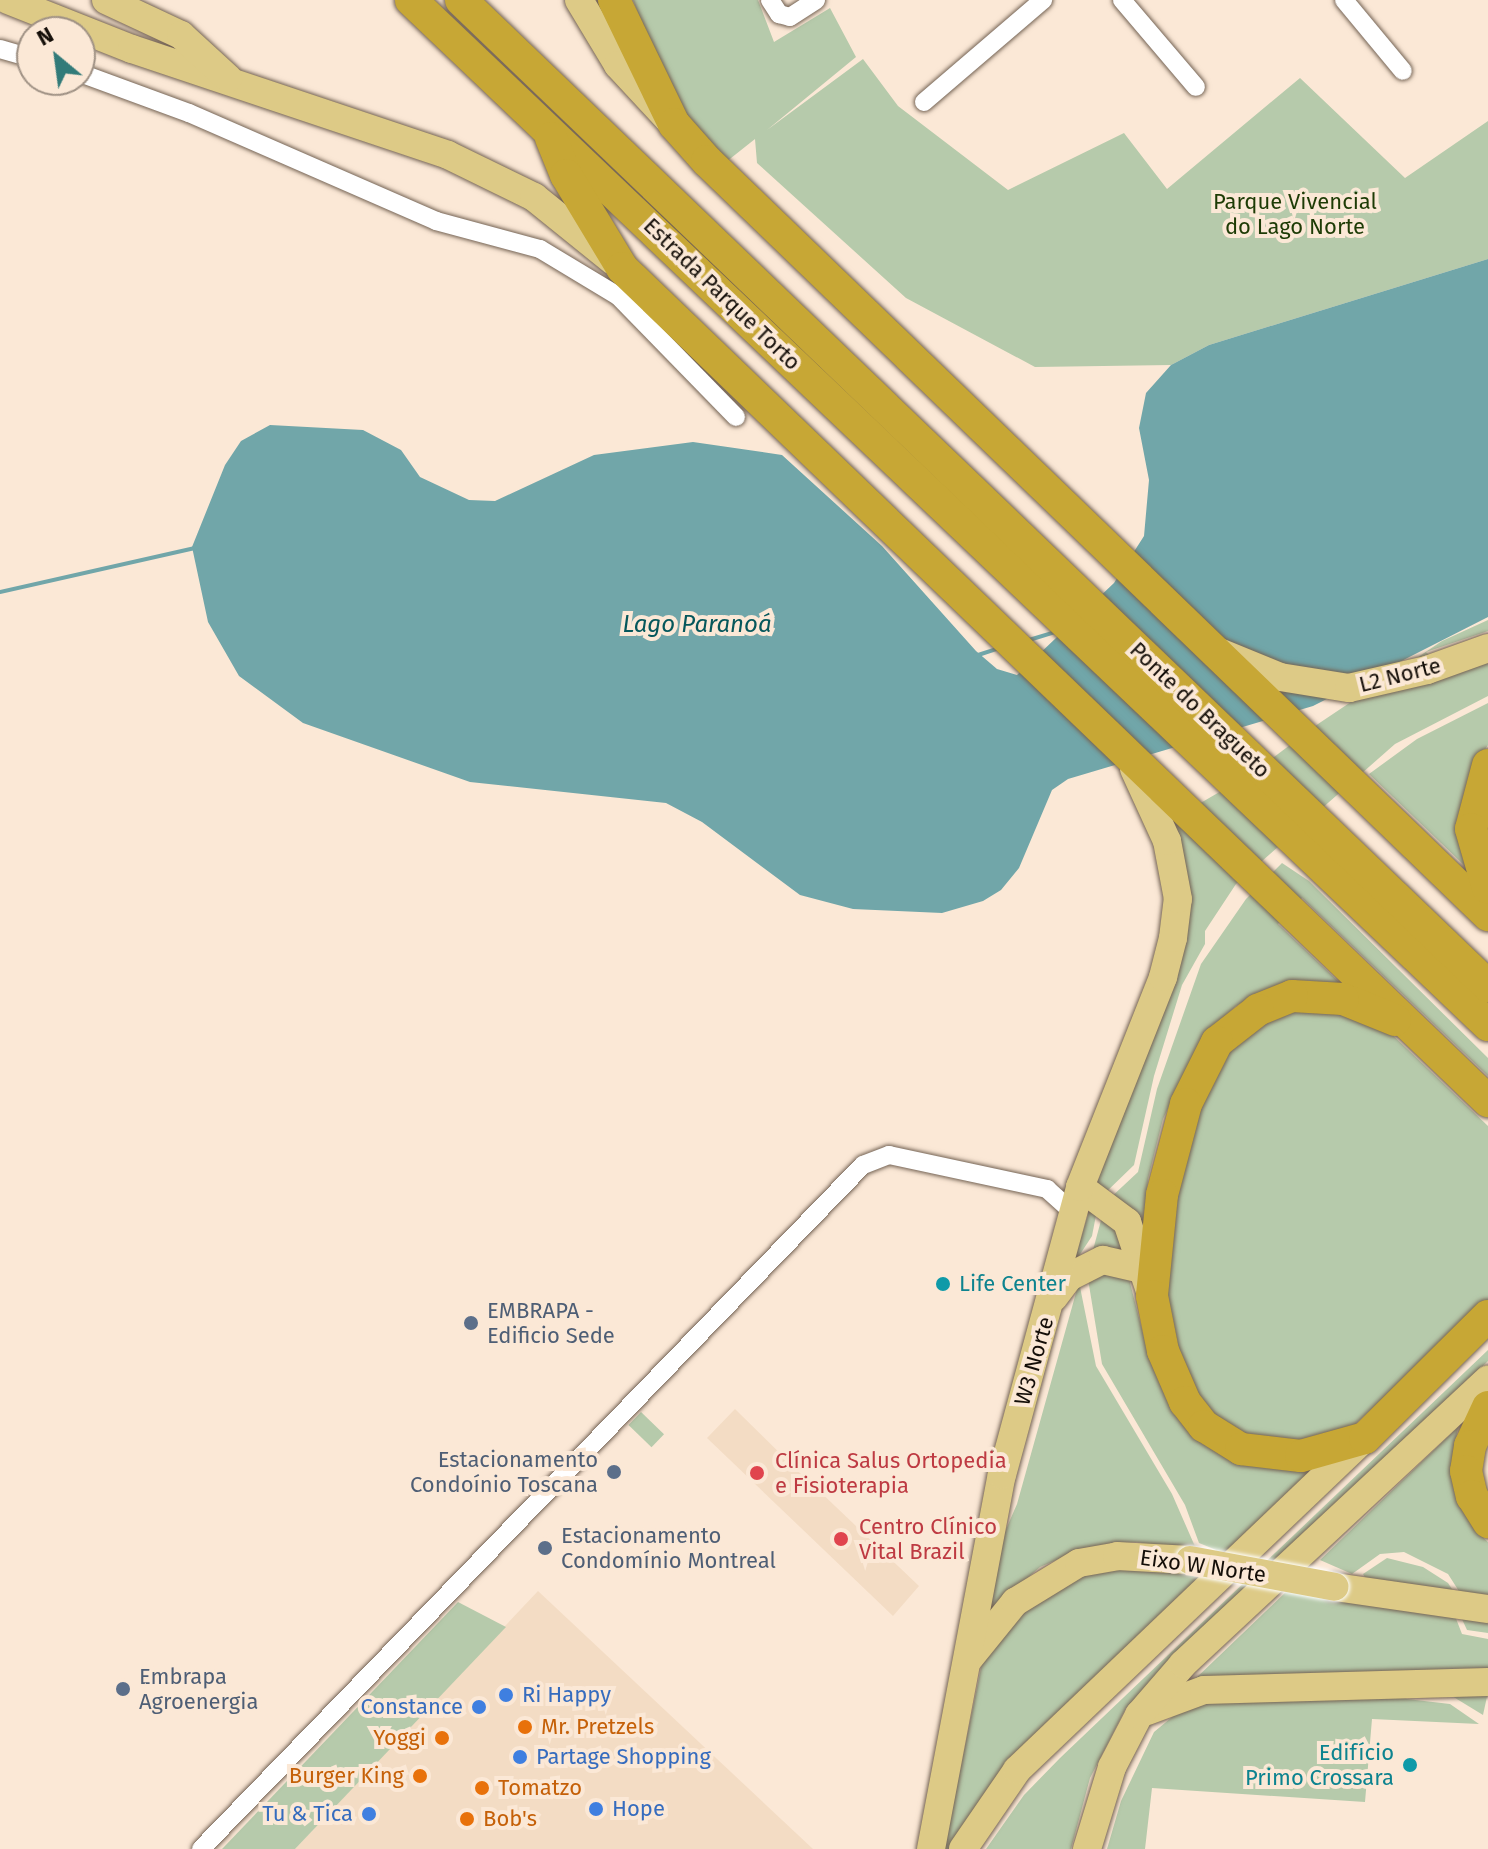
<!DOCTYPE html>
<meta charset="utf-8">
<style>
body{margin:0}
#map{position:relative;width:1488px;height:1849px;overflow:hidden;background:#fbe8d6;font-family:"Fira Sans",sans-serif}
div>[style]{position:absolute}
.built>*{inset:0;background:#f3dcc4}
.green>*{inset:0;background:#b6caab;transform-origin:0 0}
.water>*{inset:0;background:#71a6a9}
.stream>*{height:4px;margin:-2px;padding:0 2px;transform-origin:2px;border-radius:2px;background:#71a6a9}
.roads{filter:drop-shadow(0 0 2px #746354) drop-shadow(0 0 2px #746354)}
.street>*{height:18px;margin:-9px;padding:0 9px;transform-origin:9px;border-radius:9px;background:#fff}
.primary>*{height:28px;margin:-14px;padding:0 14px;transform-origin:14px;border-radius:14px;background:#ddca86}
.highway>*{height:32px;margin:-16px;padding:0 16px;transform-origin:16px;border-radius:16px;background:#c7a735}
.bridges{filter:drop-shadow(0 0 2px #fff) drop-shadow(0 0 2px #fff)}
.primary-bridge>*{height:28px;margin:-14px;padding:0 14px;transform-origin:14px;border-radius:14px;background:#ddca86}
.dots>*{width:22px;height:22px;translate:-50% -50%;box-sizing:border-box;border:4px solid #fbe8d6;border-radius:50%}
span{translate:-50% -50%;white-space:nowrap;text-align:center;line-height:1.15;-webkit-text-stroke:8px #fbe8d6;paint-order:stroke}
.park-label{font-size:22px;color:#1d3b05}
.street-label{font-size:22px;color:#140e08}
.culture-label{font-size:22px;color:#0d838f}
.left{translate:0 -50%;text-align:left}
.right{translate:-100% -50%;text-align:right}
.service-label{font-size:22px;color:#4e5e75}
.health-label{font-size:22px;color:#be3a42}
.shop-label{font-size:22px;color:#366cbe}
.food-label{font-size:22px;color:#c56008}
.water-label{font-size:24px;color:#05575b;font-style:italic}
.north{position:absolute;left:16px;top:16px;width:80px;height:80px;box-sizing:border-box;background:#fbe8d6;border:2px solid #9f9184;border-radius:50%;rotate:331deg;font-size:22px;font-weight:700;line-height:32px;text-align:center;color:#140e08}
.north::after{content:'';display:block;margin:auto;width:28px;height:36px;background:#327b79;clip-path:polygon(50% 0,100% 100%,50% 72%,0 100%)}
</style>
<div id="map">
<div class="built">
<div style="clip-path:polygon(735px 1409px,805px 1478px,800px 1484px,807px 1493px,814px 1486px,919px 1586px,893px 1616px,707px 1438px)"></div>
<div style="clip-path:polygon(538px 1591px,813px 1849px,295px 1849px)"></div>
</div>
<div class="green">
<div style="clip-path:polygon(633px 0,758px 0,774px 42px,830px 8px,856px 57px,767px 130px,863px 59px,898px 106px,1008px 190px,1124px 133px,1167px 189px,1300px 78px,1405px 178px,1488px 121px,1488px 259px,1209px 345px,1171px 365px,1035px 367px,906px 298px,757px 163px,755px 139px,726px 162px,673px 103px)"></div>
<div style="clip-path:polygon(1488px 620px,1488px 631px,1426px 652px,1448px 674px,1488px 660px,1488px 696px,1395px 744px,1236px 884px,1205px 931px,1205px 944px,1182px 985px,1154px 1076px,1134px 1165px,1102px 1196px,1094px 1191px,1172px 982px,1166px 823px,1254px 772px,1318px 724px,1442px 641px)"></div>
<div style="clip-path:polygon(1488px 703px,1488px 745px,1475px 764px,1465px 866px,1369px 774px,1417px 739px)"></div>
<div style="clip-path:polygon(1282px 863px,1309px 881px,1488px 1058px,1488px 1076px,1302px 898px,1278px 924px,1340px 983px,1265px 990px,1236px 1006px,1202px 1036px,1163px 1119px,1148px 1179px,1143px 1245px,1108px 1200px,1138px 1172px,1157px 1089px,1201px 964px,1246px 899px)"></div>
<div style="clip-path:polygon(1317px 1004px,1384px 1027px,1488px 1126px,1488px 1302px,1353px 1426px,1314px 1442px,1249px 1438px,1220px 1421px,1183px 1377px,1166px 1295px,1175px 1161px,1236px 1031px)"></div>
<div style="clip-path:polygon(1090px 1208px,1097px 1210px,1092px 1236px,1073px 1265px)"></div>
<div style="clip-path:polygon(1103px 1213px,1130px 1251px,1093px 1250px)"></div>
<div style="clip-path:polygon(1087px 1273px,1128px 1275px,1148px 1353px,1214px 1445px,1345px 1448px,951px 1849px,944px 1849px,982px 1663px,1018px 1611px,1096px 1566px,1196px 1572px,1216px 1550px,1199px 1543px,1185px 1505px,1102px 1364px)"></div>
<div style="clip-path:polygon(1079px 1282px,1096px 1366px,1172px 1494px,1197px 1551px,1136px 1542px,1082px 1549px,1040px 1567px,990px 1611px,1004px 1534px,1017px 1504px)"></div>
<div style="clip-path:polygon(1488px 1350px,1488px 1361px,1126px 1708px,1090px 1778px,1071px 1849px,986px 1849px,1024px 1795px,1060px 1758px)"></div>
<div style="left:641px;top:1412px;width:32px;height:18px;rotate:44deg"></div>
<div style="clip-path:polygon(1458px 1427px,1452px 1462px,1478px 1533px,1488px 1542px,1488px 1597px,1462px 1596px,1448px 1574px,1404px 1552px,1380px 1554px,1352px 1574px,1320px 1560px)"></div>
<div style="clip-path:polygon(1387px 1558px,1423px 1567px,1448px 1583px,1456px 1595px,1367px 1581px,1363px 1574px)"></div>
<div style="clip-path:polygon(1291px 1587px,1455px 1616px,1462px 1634px,1488px 1639px,1488px 1671px,1193px 1681px)"></div>
<div style="clip-path:polygon(458px 1602px,506px 1627px,295px 1849px,222px 1849px)"></div>
<div style="clip-path:polygon(1461px 1617px,1488px 1620px,1488px 1633px,1467px 1630px)"></div>
<div style="clip-path:polygon(1394px 1692px,1407px 1699px,1450px 1704px,1479px 1724px,1372px 1719px,1365px 1802px,1152px 1788px,1145px 1849px,1107px 1849px,1121px 1801px,1154px 1732px,1189px 1703px)"></div>
<div style="clip-path:polygon(1488px 1692px,1483px 1715px,1447px 1693px)"></div>
</div>
<div class="water">
<div style="clip-path:polygon(1488px 259px,1488px 617px,1313px 706px,1068px 779px,1052px 790px,1019px 868px,1001px 890px,983px 901px,942px 913px,853px 909px,800px 895px,702px 822px,666px 803px,470px 782px,303px 723px,239px 676px,208px 622px,192px 547px,225px 465px,241px 441px,270px 425px,363px 430px,401px 450px,420px 477px,469px 500px,495px 501px,594px 455px,693px 442px,782px 455px,882px 546px,976px 651px,997px 669px,1017px 675px,1114px 583px,1144px 536px,1149px 480px,1139px 428px,1146px 393px,1171px 365px,1209px 345px)"></div>
</div>
<div class="stream">
<div style="left:0;top:592px;width:201px;rotate:-12.7deg"></div>
<div style="left:1029px;top:640px;width:27px;rotate:-17deg"></div>
<div style="left:975px;top:656px;width:23px;rotate:-18deg"></div>
</div>
<div class="roads">
<div class="street">
<div style="left:770px;top:0;width:17px;rotate:57deg"></div>
<div style="left:779px;top:14px;width:11px;rotate:15deg"></div>
<div style="left:790px;top:17px;width:31px;rotate:-33deg"></div>
<div style="left:1122px;top:0;width:114px;rotate:49.6deg"></div>
<div style="left:1344px;top:0;width:92px;rotate:50.3deg"></div>
<div style="left:0;top:49px;width:33px;rotate:16deg"></div>
<div style="left:80px;top:73px;width:116px;rotate:20.2deg"></div>
<div style="left:189px;top:113px;width:270px;rotate:23.6deg"></div>
<div style="left:436px;top:221px;width:108px;rotate:15.1deg"></div>
<div style="left:540px;top:249px;width:91px;rotate:31.1deg"></div>
<div style="left:618px;top:296px;width:169px;rotate:45.7deg"></div>
<div style="left:924px;top:102px;width:157px;rotate:-40.6deg"></div>
<div style="left:201px;top:1849px;width:952px;rotate:-45.94deg"></div>
<div style="left:863px;top:1165px;width:28px;rotate:-21deg"></div>
<div style="left:889px;top:1155px;width:162px;rotate:12.1deg"></div>
<div style="left:1047px;top:1189px;width:36px;rotate:42deg"></div>
</div>
<div class="primary">
<div style="left:8px;top:0;width:133px;rotate:21.6deg"></div>
<div style="left:132px;top:49px;width:333px;rotate:18.5deg"></div>
<div style="left:448px;top:155px;width:96px;rotate:26deg"></div>
<div style="left:534px;top:197px;width:102px;rotate:39deg"></div>
<div style="left:106px;top:0;width:83px;rotate:25deg"></div>
<div style="left:181px;top:35px;width:64px;rotate:42.5deg"></div>
<div style="left:579px;top:0;width:76px;rotate:59deg"></div>
<div style="left:618px;top:65px;width:76px;rotate:47.1deg"></div>
<div style="left:1219px;top:652px;width:66px;rotate:22.3deg"></div>
<div style="left:1280px;top:677px;width:70px;rotate:9.1deg"></div>
<div style="left:1349px;top:688px;width:80px;rotate:-13deg"></div>
<div style="left:1427px;top:670px;width:65px;rotate:-19.8deg"></div>
<div style="left:1080px;top:1187px;width:59px;rotate:36.7deg"></div>
<div style="left:1127px;top:1222px;width:76px;rotate:71.6deg"></div>
<div style="left:1054px;top:1297px;width:25px;rotate:-53deg"></div>
<div style="left:1069px;top:1277px;width:38px;rotate:-27deg"></div>
<div style="left:1103px;top:1260px;width:40px;rotate:13deg"></div>
<div style="left:1335px;top:1587px;width:155px;rotate:8.2deg"></div>
<div style="left:968px;top:1660px;width:75px;rotate:-51deg"></div>
<div style="left:1015px;top:1602px;width:75px;rotate:-31.4deg"></div>
<div style="left:1079px;top:1563px;width:39px;rotate:-10deg"></div>
<div style="left:1117px;top:1556px;width:73px;rotate:3.1deg"></div>
<div style="left:1147px;top:1711px;width:61px;rotate:-20.2deg"></div>
<div style="left:1204px;top:1690px;width:284px;rotate:-1.6deg"></div>
<div style="left:931px;top:1849px;width:381px;rotate:-79.3deg"></div>
<div style="left:1002px;top:1475px;width:298px;rotate:-74.8deg"></div>
<div style="left:1080px;top:1187px;width:226px;rotate:-68.4deg"></div>
<div style="left:1163px;top:977px;width:40px;rotate:-75.6deg"></div>
<div style="left:1173px;top:938px;width:39px;rotate:-83deg"></div>
<div style="left:1178px;top:899px;width:59px;rotate:-100.7deg"></div>
<div style="left:1167px;top:841px;width:79px;rotate:-114.6deg"></div>
<div style="left:963px;top:1849px;width:96px;rotate:-55.6deg"></div>
<div style="left:1017px;top:1770px;width:481px;rotate:-43.7deg"></div>
<div style="left:1087px;top:1849px;width:86px;rotate:-73deg"></div>
<div style="left:1112px;top:1767px;width:59px;rotate:-62.6deg"></div>
<div style="left:1139px;top:1715px;width:67px;rotate:-49.2deg"></div>
<div style="left:1183px;top:1664px;width:417px;rotate:-43deg"></div>
</div>
<div class="highway">
<div style="left:411px;top:0;width:1487px;rotate:43.58deg"></div>
<div style="left:461px;top:0;width:1424px;rotate:43.83deg"></div>
<div style="left:614px;top:0;width:138px;rotate:64.2deg"></div>
<div style="left:674px;top:124px;width:50px;rotate:48.3deg"></div>
<div style="left:707px;top:161px;width:1086px;rotate:43.99deg"></div>
<div style="left:551px;top:138px;width:40px;rotate:68deg"></div>
<div style="left:566px;top:175px;width:109px;rotate:58.9deg"></div>
<div style="left:622px;top:268px;width:1202px;rotate:43.89deg"></div>
<div style="left:1488px;top:765px;width:66px;rotate:104.9deg"></div>
<div style="left:1471px;top:829px;width:61px;rotate:73.9deg"></div>
<div style="left:1395px;top:1020px;width:56px;rotate:-158deg"></div>
<div style="left:1343px;top:999px;width:51px;rotate:-176.6deg"></div>
<div style="left:1292px;top:996px;width:37px;rotate:158deg"></div>
<div style="left:1258px;top:1010px;width:52px;rotate:142deg"></div>
<div style="left:1217px;top:1042px;width:69px;rotate:116.6deg"></div>
<div style="left:1186px;top:1104px;width:94px;rotate:104.8deg"></div>
<div style="left:1162px;top:1195px;width:101px;rotate:95.7deg"></div>
<div style="left:1152px;top:1296px;width:56px;rotate:78.7deg"></div>
<div style="left:1163px;top:1351px;width:56px;rotate:66.7deg"></div>
<div style="left:1185px;top:1402px;width:31px;rotate:52deg"></div>
<div style="left:1204px;top:1426px;width:44px;rotate:31.9deg"></div>
<div style="left:1241px;top:1449px;width:60px;rotate:6.7deg"></div>
<div style="left:1301px;top:1456px;width:66px;rotate:-15.7deg"></div>
<div style="left:1365px;top:1438px;width:173px;rotate:-44.8deg"></div>
<div style="left:1488px;top:1407px;width:43px;rotate:114.8deg"></div>
<div style="left:1470px;top:1446px;width:25px;rotate:99deg"></div>
<div style="left:1466px;top:1471px;width:26px;rotate:77deg"></div>
<div style="left:1472px;top:1496px;width:31px;rotate:58deg"></div>
</div>
</div>
<div class="bridges">
<div class="primary-bridge">
<div style="left:1190px;top:1560px;width:147px;rotate:10.5deg"></div>
</div>
</div>
<div class="dots">
<div style="left:943px;top:1284px;background:#0f9aa8"></div>
<div style="left:471px;top:1323px;background:#5c6f8a"></div>
<div style="left:614px;top:1472px;background:#5c6f8a"></div>
<div style="left:757px;top:1473px;background:#e0444e"></div>
<div style="left:841px;top:1539px;background:#e0444e"></div>
<div style="left:545px;top:1548px;background:#5c6f8a"></div>
<div style="left:123px;top:1689px;background:#5c6f8a"></div>
<div style="left:506px;top:1695px;background:#3f7fe0"></div>
<div style="left:479px;top:1707px;background:#3f7fe0"></div>
<div style="left:525px;top:1727px;background:#e8710a"></div>
<div style="left:442px;top:1738px;background:#e8710a"></div>
<div style="left:520px;top:1757px;background:#3f7fe0"></div>
<div style="left:1410px;top:1765px;background:#0f9aa8"></div>
<div style="left:420px;top:1776px;background:#e8710a"></div>
<div style="left:482px;top:1788px;background:#e8710a"></div>
<div style="left:596px;top:1809px;background:#3f7fe0"></div>
<div style="left:369px;top:1814px;background:#3f7fe0"></div>
<div style="left:467px;top:1819px;background:#e8710a"></div>
</div>
<div class="park-label">
<span style="left:1295px;top:214px">Parque Vivencial<br>do Lago Norte</span>
</div>
<div class="street-label">
<span style="left:722px;top:294px;rotate:44deg">Estrada Parque Torto</span>
<span style="left:1400px;top:675px;rotate:-14deg">L2 Norte</span>
<span style="left:1200px;top:710px;rotate:44deg">Ponte do Bragueto</span>
<span style="left:1034px;top:1361px;rotate:-74deg">W3 Norte</span>
<span style="left:1203px;top:1566px;rotate:8deg">Eixo W Norte</span>
</div>
<div class="culture-label">
<span class="left" style="left:959px;top:1284px">Life Center</span>
<span class="right" style="left:1394px;top:1765px">Edifício<br>Primo Crossara</span>
</div>
<div class="service-label">
<span class="left" style="left:487px;top:1323px">EMBRAPA -<br>Edificio Sede</span>
<span class="right" style="left:598px;top:1472px">Estacionamento<br>Condoínio Toscana</span>
<span class="left" style="left:561px;top:1548px">Estacionamento<br>Condomínio Montreal</span>
<span class="left" style="left:139px;top:1689px">Embrapa<br>Agroenergia</span>
</div>
<div class="health-label">
<span class="left" style="left:775px;top:1473px">Clínica Salus Ortopedia<br>e Fisioterapia</span>
<span class="left" style="left:859px;top:1539px">Centro Clínico<br>Vital Brazil</span>
</div>
<div class="shop-label">
<span class="left" style="left:522px;top:1695px">Ri Happy</span>
<span class="right" style="left:463px;top:1707px">Constance</span>
<span class="left" style="left:536px;top:1757px">Partage Shopping</span>
<span class="left" style="left:612px;top:1809px">Hope</span>
<span class="right" style="left:353px;top:1814px">Tu &amp; Tica</span>
</div>
<div class="food-label">
<span class="left" style="left:541px;top:1727px">Mr. Pretzels</span>
<span class="right" style="left:426px;top:1738px">Yoggi</span>
<span class="right" style="left:404px;top:1776px">Burger King</span>
<span class="left" style="left:498px;top:1788px">Tomatzo</span>
<span class="left" style="left:483px;top:1819px">Bob's</span>
</div>
<div class="water-label">
<span style="left:697px;top:625px">Lago Paranoá</span>
</div>
<div class="north">N</div>
</div>
